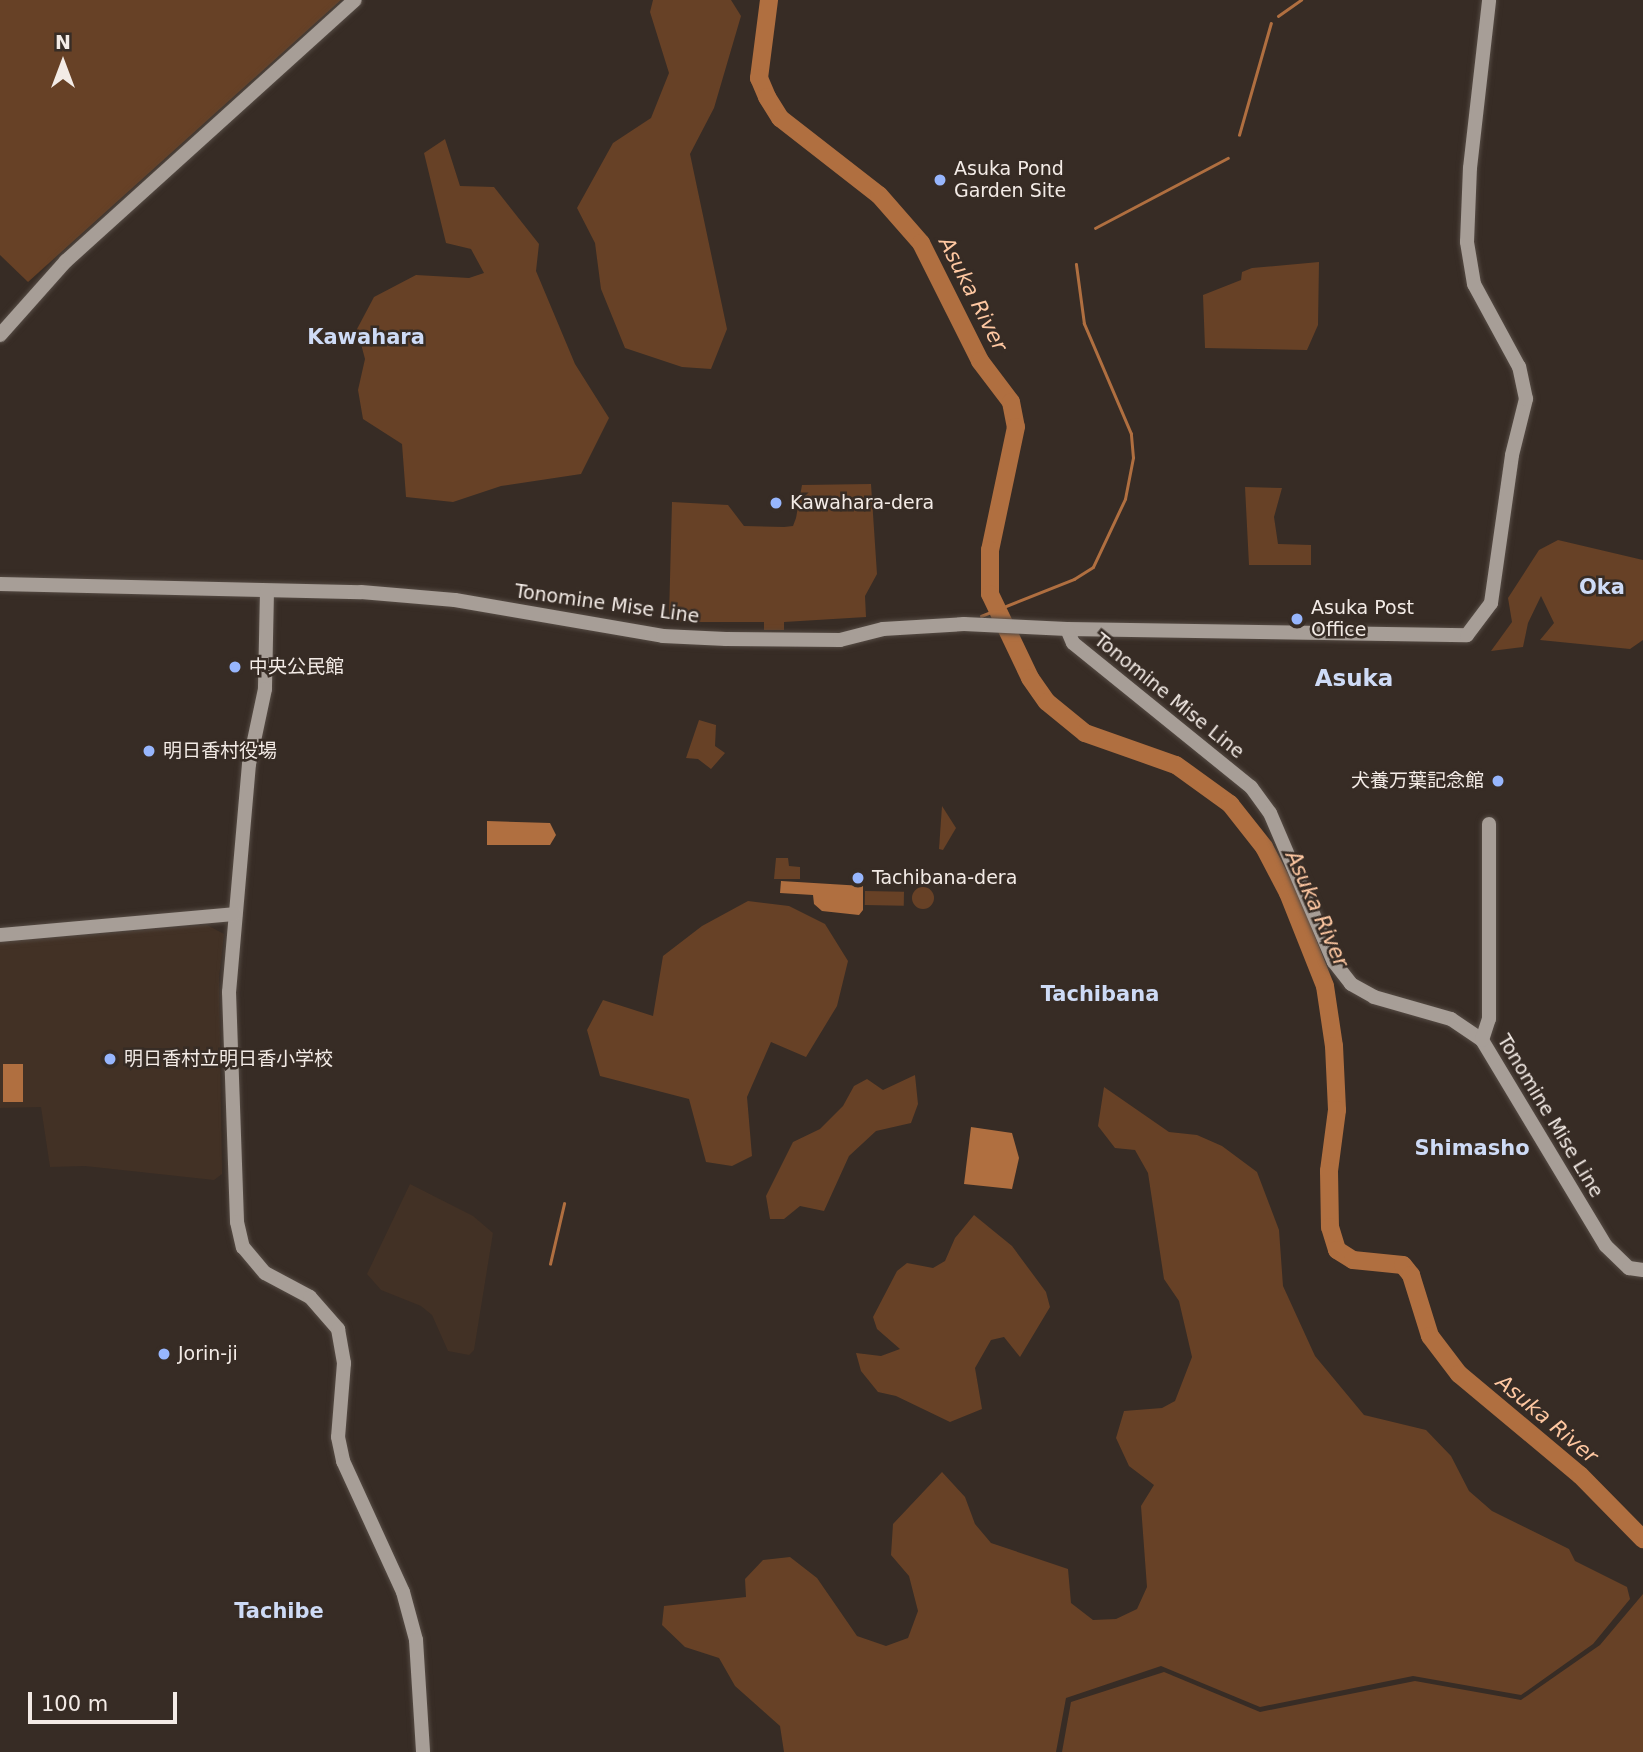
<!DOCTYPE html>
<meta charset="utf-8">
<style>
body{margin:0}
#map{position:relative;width:1643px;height:1752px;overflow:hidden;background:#372c25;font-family:"DejaVu Sans","Noto Sans JP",sans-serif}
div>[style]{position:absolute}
.built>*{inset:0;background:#423125}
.green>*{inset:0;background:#674126;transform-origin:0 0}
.round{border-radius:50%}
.water>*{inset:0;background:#b06f40;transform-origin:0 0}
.stream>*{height:2.5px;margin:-1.25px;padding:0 1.25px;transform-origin:1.25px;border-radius:1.25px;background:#b06f40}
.river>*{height:18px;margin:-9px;padding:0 9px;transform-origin:9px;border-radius:9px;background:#b06f40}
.roads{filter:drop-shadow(0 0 2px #554b44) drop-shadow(0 0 2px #554b44)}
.secondary>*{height:14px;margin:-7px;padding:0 7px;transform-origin:7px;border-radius:7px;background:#a79e97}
.dots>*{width:19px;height:19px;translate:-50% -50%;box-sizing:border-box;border:4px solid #372c25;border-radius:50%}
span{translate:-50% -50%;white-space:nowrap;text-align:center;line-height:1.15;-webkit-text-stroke:5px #372c25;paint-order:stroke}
.poi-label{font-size:19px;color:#f3ebe6}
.left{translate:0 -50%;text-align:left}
.right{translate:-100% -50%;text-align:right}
.street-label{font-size:19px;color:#f3ebe6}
.water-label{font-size:21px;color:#ffc8a2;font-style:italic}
.neighbourhood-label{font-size:21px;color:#cedbf6;font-weight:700}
.quarter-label{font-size:23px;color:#cedbf6;font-weight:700}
.north{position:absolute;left:28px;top:28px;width:70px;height:70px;-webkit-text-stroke:5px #372c25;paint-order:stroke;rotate:0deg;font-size:19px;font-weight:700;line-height:28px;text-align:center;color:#f3ebe6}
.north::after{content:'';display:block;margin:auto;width:24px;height:32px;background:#f3ebe6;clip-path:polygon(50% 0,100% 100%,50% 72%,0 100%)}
.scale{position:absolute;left:28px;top:1692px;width:149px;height:32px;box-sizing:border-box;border:4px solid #f3ebe6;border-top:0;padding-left:9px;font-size:21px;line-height:24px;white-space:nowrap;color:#f3ebe6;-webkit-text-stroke:5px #372c25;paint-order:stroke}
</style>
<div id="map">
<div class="built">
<div style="clip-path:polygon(207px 925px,224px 934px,219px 977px,222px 1174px,214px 1180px,85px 1166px,50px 1167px,41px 1107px,0 1108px,0 942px)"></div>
<div style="clip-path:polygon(410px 1184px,473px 1216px,493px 1233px,474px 1350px,469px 1355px,448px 1351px,432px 1315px,421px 1306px,381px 1290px,367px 1274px)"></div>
</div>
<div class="green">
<div style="clip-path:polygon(0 0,341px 0,28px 282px,0 255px)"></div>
<div style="clip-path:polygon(653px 0,731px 0,741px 16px,714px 108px,690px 154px,727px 329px,711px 369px,682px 367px,625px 348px,601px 289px,595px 243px,577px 208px,613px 143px,651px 118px,669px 73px,650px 12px)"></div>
<div style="clip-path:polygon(445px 139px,460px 186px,494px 187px,539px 244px,536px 271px,575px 364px,609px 418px,581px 474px,501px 486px,453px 502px,406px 497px,402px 444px,363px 419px,358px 390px,365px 359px,357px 329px,374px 297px,416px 275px,469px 278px,484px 273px,471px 249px,446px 243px,424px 153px)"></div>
<div style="clip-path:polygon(1319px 262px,1318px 325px,1307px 350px,1205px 348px,1203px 295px,1241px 280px,1242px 272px,1252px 268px)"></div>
<div style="clip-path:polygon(871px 484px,877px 574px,865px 596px,866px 617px,784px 622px,784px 630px,764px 630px,764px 622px,676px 622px,676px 617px,669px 617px,672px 502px,728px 505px,744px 526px,784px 527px,793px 526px,796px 518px,802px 485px)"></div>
<div style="clip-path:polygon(1245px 487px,1282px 488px,1274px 517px,1278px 544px,1311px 545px,1311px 565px,1249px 565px)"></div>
<div style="clip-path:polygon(1558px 540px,1643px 560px,1643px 640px,1630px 649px,1540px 640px,1554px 623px,1541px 596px,1528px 623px,1523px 647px,1491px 651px,1512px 622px,1508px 598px,1539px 550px)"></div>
<div style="clip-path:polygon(699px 720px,716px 725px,715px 746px,725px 753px,711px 769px,698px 759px,686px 758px)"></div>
<div style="clip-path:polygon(942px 806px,956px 828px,943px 850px,939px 849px)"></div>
<div style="clip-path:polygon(776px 858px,788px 858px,789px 866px,800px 867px,800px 879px,774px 879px)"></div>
<div class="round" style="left:912px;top:887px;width:22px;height:22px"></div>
<div style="left:865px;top:891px;width:39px;height:14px;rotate:1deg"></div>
<div style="clip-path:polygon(748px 901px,789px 906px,825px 924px,848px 961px,837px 1006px,806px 1057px,771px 1042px,747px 1097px,752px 1156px,732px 1166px,706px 1162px,689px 1099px,600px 1076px,587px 1030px,603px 1000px,653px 1016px,663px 956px,702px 926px)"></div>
<div style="clip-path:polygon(915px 1075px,918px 1104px,911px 1123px,876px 1131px,849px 1156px,824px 1211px,800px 1206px,784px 1219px,770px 1219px,766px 1196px,793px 1142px,820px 1129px,843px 1106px,854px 1086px,867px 1079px,883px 1090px)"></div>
<div style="clip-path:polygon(1104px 1087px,1169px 1132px,1197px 1135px,1222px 1146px,1257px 1172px,1279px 1230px,1283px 1286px,1315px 1356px,1364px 1415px,1426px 1430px,1451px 1456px,1469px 1491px,1492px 1511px,1569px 1549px,1575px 1561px,1627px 1587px,1630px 1599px,1593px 1644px,1521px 1695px,1413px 1676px,1260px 1707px,1161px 1666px,1066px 1698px,1056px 1752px,784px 1752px,780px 1726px,735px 1686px,719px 1658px,685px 1647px,662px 1625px,664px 1606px,746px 1597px,745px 1579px,763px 1560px,790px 1557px,817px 1578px,857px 1636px,886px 1646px,908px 1638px,918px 1611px,909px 1576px,891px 1555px,893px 1524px,942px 1472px,965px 1497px,975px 1524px,991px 1543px,1068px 1569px,1071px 1603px,1093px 1620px,1116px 1619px,1137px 1609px,1147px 1587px,1141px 1506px,1154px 1485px,1129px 1466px,1116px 1438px,1124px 1411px,1162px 1408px,1175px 1401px,1192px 1357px,1179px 1301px,1164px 1279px,1148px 1173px,1135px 1150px,1115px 1148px,1098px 1126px)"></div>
<div style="clip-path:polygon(974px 1215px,1012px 1246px,1046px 1292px,1050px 1307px,1020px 1357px,1004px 1337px,991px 1340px,975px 1368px,982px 1409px,950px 1422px,896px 1396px,878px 1392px,861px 1371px,856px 1353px,881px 1356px,900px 1349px,877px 1329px,873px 1317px,897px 1271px,907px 1263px,933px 1268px,945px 1261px,955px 1238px)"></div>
<div style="clip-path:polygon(1643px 1594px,1643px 1752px,1062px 1752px,1071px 1702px,1164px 1672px,1260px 1712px,1415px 1681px,1521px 1700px,1600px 1645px)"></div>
</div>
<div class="water">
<div style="clip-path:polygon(487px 821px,550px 823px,556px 835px,550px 845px,487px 845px)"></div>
<div style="clip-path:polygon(781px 881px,863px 886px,863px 910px,859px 915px,822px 911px,814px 904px,813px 895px,780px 893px)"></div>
<div style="left:23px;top:1064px;width:38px;height:20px;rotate:90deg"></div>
<div style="clip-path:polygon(971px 1127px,1012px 1133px,1019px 1158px,1012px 1189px,964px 1184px)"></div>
</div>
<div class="stream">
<div style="left:1278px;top:16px;width:28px;rotate:-35deg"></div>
<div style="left:1239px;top:135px;width:116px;rotate:-74.1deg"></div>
<div style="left:1095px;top:228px;width:150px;rotate:-27.8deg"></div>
<div style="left:981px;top:616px;width:100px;rotate:-21.7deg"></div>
<div style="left:1074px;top:579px;width:22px;rotate:-32deg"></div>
<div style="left:1093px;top:567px;width:75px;rotate:-64.8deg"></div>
<div style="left:1125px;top:499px;width:42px;rotate:-79deg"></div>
<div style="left:1133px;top:458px;width:24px;rotate:-95deg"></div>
<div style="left:1131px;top:434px;width:120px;rotate:-113.1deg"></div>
<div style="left:1084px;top:324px;width:60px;rotate:-97.7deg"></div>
<div style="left:550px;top:1264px;width:62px;rotate:-76.9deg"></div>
</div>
<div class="river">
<div style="left:769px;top:0;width:79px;rotate:97.3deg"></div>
<div style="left:759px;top:78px;width:21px;rotate:67deg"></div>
<div style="left:767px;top:97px;width:25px;rotate:58deg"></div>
<div style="left:780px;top:118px;width:125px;rotate:37.9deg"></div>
<div style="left:879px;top:195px;width:64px;rotate:48.8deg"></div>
<div style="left:921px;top:243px;width:132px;rotate:63.4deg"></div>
<div style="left:980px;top:361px;width:51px;rotate:52.9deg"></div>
<div style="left:1011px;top:402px;width:25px;rotate:79deg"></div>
<div style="left:1016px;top:427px;width:126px;rotate:101.9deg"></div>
<div style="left:990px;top:550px;width:44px;rotate:90deg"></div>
<div style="left:990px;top:594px;width:93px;rotate:64.5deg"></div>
<div style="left:1030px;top:678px;width:29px;rotate:55deg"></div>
<div style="left:1047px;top:702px;width:49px;rotate:39.2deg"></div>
<div style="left:1085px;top:733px;width:96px;rotate:19.4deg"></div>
<div style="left:1176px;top:765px;width:67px;rotate:35.8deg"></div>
<div style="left:1230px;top:804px;width:55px;rotate:51.7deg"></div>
<div style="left:1264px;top:847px;width:52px;rotate:62.4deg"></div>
<div style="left:1288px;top:893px;width:100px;rotate:68.3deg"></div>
<div style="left:1325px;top:986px;width:61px;rotate:81.5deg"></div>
<div style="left:1334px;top:1046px;width:64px;rotate:87.3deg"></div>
<div style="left:1337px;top:1110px;width:62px;rotate:97.5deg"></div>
<div style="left:1329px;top:1171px;width:56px;rotate:89deg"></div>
<div style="left:1330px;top:1227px;width:24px;rotate:73deg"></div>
<div style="left:1337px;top:1250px;width:19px;rotate:32deg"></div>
<div style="left:1353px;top:1260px;width:50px;rotate:5.7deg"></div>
<div style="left:1403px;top:1265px;width:13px;rotate:51deg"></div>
<div style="left:1411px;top:1275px;width:64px;rotate:72.7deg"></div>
<div style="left:1430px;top:1336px;width:48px;rotate:52.7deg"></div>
<div style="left:1459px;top:1374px;width:158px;rotate:39.9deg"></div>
<div style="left:1580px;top:1475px;width:90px;rotate:45.5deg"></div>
</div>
<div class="roads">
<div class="secondary">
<div style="left:0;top:335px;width:99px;rotate:-48.3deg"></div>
<div style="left:66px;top:261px;width:389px;rotate:-42.1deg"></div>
<div style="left:0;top:584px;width:361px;rotate:1.3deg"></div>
<div style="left:361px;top:592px;width:94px;rotate:4.9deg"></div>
<div style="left:455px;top:600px;width:211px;rotate:9.8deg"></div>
<div style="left:663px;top:636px;width:63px;rotate:2.7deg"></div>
<div style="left:726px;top:639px;width:114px;rotate:0.5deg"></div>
<div style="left:840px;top:640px;width:44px;rotate:-14.3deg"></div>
<div style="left:883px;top:629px;width:81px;rotate:-3.5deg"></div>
<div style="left:964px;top:624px;width:103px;rotate:2.8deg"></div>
<div style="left:1067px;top:629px;width:400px;rotate:0.9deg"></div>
<div style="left:1467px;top:635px;width:40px;rotate:-53deg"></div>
<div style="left:1491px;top:603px;width:149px;rotate:-81.9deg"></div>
<div style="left:1512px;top:455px;width:58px;rotate:-76deg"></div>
<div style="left:1526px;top:399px;width:33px;rotate:-102deg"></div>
<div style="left:1519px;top:367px;width:94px;rotate:-118.5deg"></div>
<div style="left:1474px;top:284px;width:43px;rotate:-99.5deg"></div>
<div style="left:1467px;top:242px;width:74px;rotate:-87.7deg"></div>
<div style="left:1470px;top:168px;width:169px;rotate:-83.5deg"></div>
<div style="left:267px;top:591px;width:98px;rotate:91.2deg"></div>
<div style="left:265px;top:689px;width:77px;rotate:102deg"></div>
<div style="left:249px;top:764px;width:229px;rotate:95deg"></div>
<div style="left:229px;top:992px;width:230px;rotate:88deg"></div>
<div style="left:237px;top:1222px;width:26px;rotate:77deg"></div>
<div style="left:243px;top:1247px;width:34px;rotate:50deg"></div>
<div style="left:265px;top:1273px;width:51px;rotate:28.1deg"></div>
<div style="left:310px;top:1297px;width:43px;rotate:48.8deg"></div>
<div style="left:338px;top:1329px;width:35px;rotate:80deg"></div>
<div style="left:344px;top:1363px;width:74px;rotate:94.6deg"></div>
<div style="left:338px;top:1437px;width:25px;rotate:78deg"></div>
<div style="left:343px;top:1461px;width:144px;rotate:65.4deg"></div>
<div style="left:403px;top:1592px;width:50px;rotate:74.8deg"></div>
<div style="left:416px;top:1640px;width:112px;rotate:86.4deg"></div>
<div style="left:1067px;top:629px;width:15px;rotate:67deg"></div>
<div style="left:1073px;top:643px;width:229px;rotate:39deg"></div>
<div style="left:1251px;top:787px;width:32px;rotate:54deg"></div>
<div style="left:1270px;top:813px;width:162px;rotate:66.8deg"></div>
<div style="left:1334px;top:962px;width:28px;rotate:52deg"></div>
<div style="left:1351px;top:984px;width:26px;rotate:29deg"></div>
<div style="left:1374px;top:997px;width:80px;rotate:15.9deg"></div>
<div style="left:1451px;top:1019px;width:37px;rotate:34deg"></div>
<div style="left:1482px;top:1040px;width:240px;rotate:59deg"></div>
<div style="left:1606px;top:1246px;width:32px;rotate:44deg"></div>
<div style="left:1629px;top:1268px;width:14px;rotate:8deg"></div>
<div style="left:0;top:935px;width:236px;rotate:-5.1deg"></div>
<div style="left:1482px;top:1040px;width:22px;rotate:-72deg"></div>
<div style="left:1489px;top:1019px;width:195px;rotate:-90deg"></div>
</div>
</div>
<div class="dots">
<div style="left:940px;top:180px;background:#97b6fd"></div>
<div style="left:776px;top:503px;background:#97b6fd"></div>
<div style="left:1297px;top:619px;background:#97b6fd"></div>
<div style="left:235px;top:667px;background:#97b6fd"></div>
<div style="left:149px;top:751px;background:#97b6fd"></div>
<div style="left:1498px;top:781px;background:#97b6fd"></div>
<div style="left:858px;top:878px;background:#97b6fd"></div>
<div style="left:110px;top:1059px;background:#97b6fd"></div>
<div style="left:164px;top:1354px;background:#97b6fd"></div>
</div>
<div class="poi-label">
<span class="left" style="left:954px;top:180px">Asuka Pond<br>Garden Site</span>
<span class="left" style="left:790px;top:503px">Kawahara-dera</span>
<span class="left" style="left:1311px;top:619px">Asuka Post<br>Office</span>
<span class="left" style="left:249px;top:667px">中央公民館</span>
<span class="left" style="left:163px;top:751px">明日香村役場</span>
<span class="right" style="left:1484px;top:781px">犬養万葉記念館</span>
<span class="left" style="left:872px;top:878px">Tachibana-dera</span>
<span class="left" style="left:124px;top:1059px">明日香村立明日香小学校</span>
<span class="left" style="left:178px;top:1354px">Jorin-ji</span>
</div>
<div class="street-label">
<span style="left:607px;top:604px;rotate:8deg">Tonomine Mise Line</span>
<span style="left:1169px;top:696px;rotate:39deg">Tonomine Mise Line</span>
<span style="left:1550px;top:1116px;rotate:59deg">Tonomine Mise Line</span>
</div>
<div class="water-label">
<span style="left:973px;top:294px;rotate:63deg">Asuka River</span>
<span style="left:1317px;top:909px;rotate:66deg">Asuka River</span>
<span style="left:1547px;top:1419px;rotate:40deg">Asuka River</span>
</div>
<div class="neighbourhood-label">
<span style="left:366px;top:337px">Kawahara</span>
<span style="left:1602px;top:587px">Oka</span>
<span style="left:1100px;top:994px">Tachibana</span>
<span style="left:1472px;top:1148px">Shimasho</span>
<span style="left:279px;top:1611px">Tachibe</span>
</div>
<div class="quarter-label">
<span style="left:1354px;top:678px">Asuka</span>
</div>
<div class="north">N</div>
<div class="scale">100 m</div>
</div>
